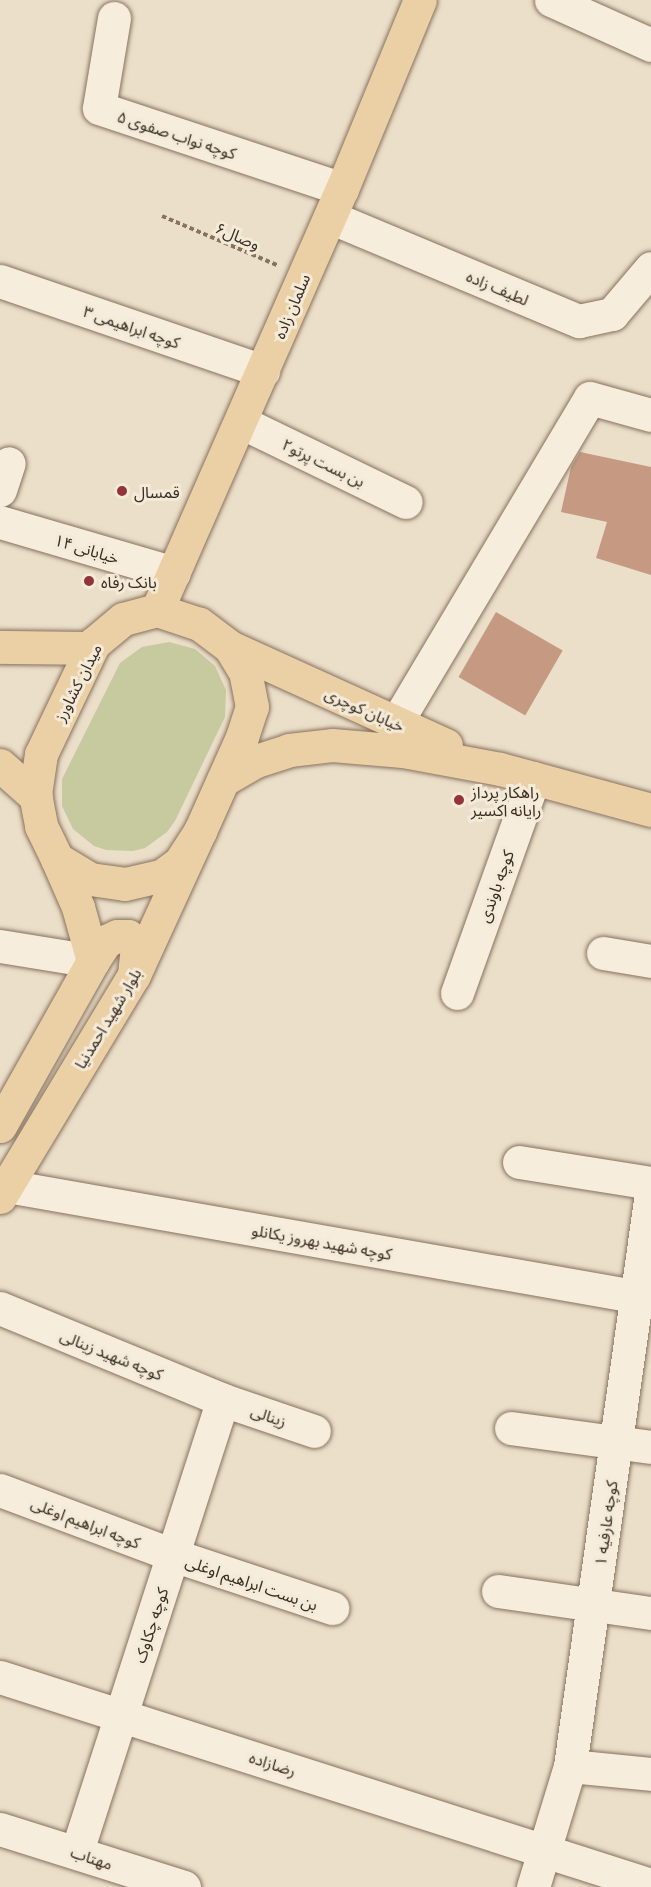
<!DOCTYPE html>
<meta charset="utf-8">
<style>
body{margin:0}
#map{position:relative;width:651px;height:1887px;overflow:hidden;background:#ebdfc9;font-family:Literata,"Noto Sans Arabic",serif}
div>[style]{position:absolute}
.green>*{inset:0;background:#c7c99e}
.building>*{inset:0;background:#c69a82;transform-origin:0 0}
.path>*{height:4px;margin-top:-2px;transform-origin:0;background:repeating-linear-gradient(90deg,#87715f 0 4.5px,transparent 0 7.5px)}
.roads{filter:drop-shadow(0 0 2px #87715f) drop-shadow(0 0 2px #87715f)}
.minor>*{height:33px;margin:-16.5px;padding:0 16.5px;transform-origin:16.5px;border-radius:16.5px;background:#f7eddc}
.major>*{height:33px;margin:-16.5px;padding:0 16.5px;transform-origin:16.5px;border-radius:16.5px;background:#ebd0a5}
.dots>*{width:16px;height:16px;translate:-50% -50%;box-sizing:border-box;border:3px solid #f3ead8;border-radius:50%}
span{translate:-50% -50%;white-space:nowrap;text-align:center;line-height:1.15;-webkit-text-stroke:6px #f3ead8;paint-order:stroke}
.street-label{font-size:16px;color:#382b22}
.poi-label{font-size:16px;color:#382b22}
.left{translate:0 -50%;text-align:left}
</style>
<div id="map">
<div class="green">
<div style="clip-path:polygon(169px 642px,195px 649px,215px 666px,226px 690px,225px 717px,175px 821px,167px 832px,145px 848px,133px 851px,106px 850px,94px 846px,73px 829px,62px 806px,62px 779px,120px 663px,142px 647px)"></div>
</div>
<div class="building">
<div style="clip-path:polygon(580px 452px,651px 467px,651px 575px,596px 558px,607px 522px,561px 512px,571px 467px)"></div>
<div style="left:496px;top:612px;width:77px;height:75px;rotate:30deg"></div>
</div>
<div class="path">
<div style="left:162px;top:216px;width:127px;rotate:23.1deg"></div>
</div>
<div class="roads">
<div class="minor">
<div style="left:551px;top:0;width:110px;rotate:24.2deg"></div>
<div style="left:114px;top:18px;width:91px;rotate:99.5deg"></div>
<div style="left:99px;top:108px;width:256px;rotate:18.4deg"></div>
<div style="left:330px;top:217px;width:270px;rotate:22.7deg"></div>
<div style="left:579px;top:321px;width:34px;rotate:-12deg"></div>
<div style="left:612px;top:314px;width:60px;rotate:-49.7deg"></div>
<div style="left:0;top:281px;width:278px;rotate:18.9deg"></div>
<div style="left:241px;top:422px;width:183px;rotate:25.9deg"></div>
<div style="left:0;top:490px;width:28px;rotate:-72deg"></div>
<div style="left:0;top:522px;width:181px;rotate:16.3deg"></div>
<div style="left:396px;top:723px;width:378px;rotate:-59.2deg"></div>
<div style="left:590px;top:398px;width:63px;rotate:15.6deg"></div>
<div style="left:0;top:946px;width:94px;rotate:9.2deg"></div>
<div style="left:603px;top:953px;width:49px;rotate:9.5deg"></div>
<div style="left:457px;top:993px;width:228px;rotate:-70.3deg"></div>
<div style="left:519px;top:1162px;width:134px;rotate:9deg"></div>
<div style="left:7px;top:1186px;width:654px;rotate:9.95deg"></div>
<div style="left:0;top:1308px;width:241px;rotate:22.4deg"></div>
<div style="left:223px;top:1400px;width:96px;rotate:18.8deg"></div>
<div style="left:511px;top:1428px;width:141px;rotate:7.7deg"></div>
<div style="left:0;top:1490px;width:185px;rotate:20.6deg"></div>
<div style="left:173px;top:1555px;width:168px;rotate:18.4deg"></div>
<div style="left:498px;top:1591px;width:155px;rotate:8.2deg"></div>
<div style="left:0;top:1677px;width:683px;rotate:17.72deg"></div>
<div style="left:570px;top:1766px;width:81px;rotate:5.6deg"></div>
<div style="left:0;top:1829px;width:193px;rotate:17.5deg"></div>
<div style="left:77px;top:1851px;width:474px;rotate:-72.1deg"></div>
<div style="left:533px;top:1887px;width:127px;rotate:-73deg"></div>
<div style="left:570px;top:1766px;width:579px;rotate:-81.95deg"></div>
</div>
<div class="major">
<div style="left:157px;top:610px;width:460px;rotate:-66.3deg"></div>
<div style="left:342px;top:189px;width:204px;rotate:-67.6deg"></div>
<div style="left:0;top:647px;width:91px;rotate:0.6deg"></div>
<div style="left:230px;top:647px;width:237px;rotate:24.4deg"></div>
<div style="left:0;top:765px;width:48px;rotate:41.6deg"></div>
<div style="left:223px;top:780px;width:38px;rotate:-30deg"></div>
<div style="left:256px;top:761px;width:35px;rotate:-18deg"></div>
<div style="left:289px;top:750px;width:43px;rotate:-6.6deg"></div>
<div style="left:332px;top:745px;width:71px;rotate:4.8deg"></div>
<div style="left:403px;top:751px;width:99px;rotate:10.5deg"></div>
<div style="left:500px;top:769px;width:156px;rotate:15.2deg"></div>
<div style="left:93px;top:961px;width:24px;rotate:-57deg"></div>
<div style="left:106px;top:941px;width:12px;rotate:-24deg"></div>
<div style="left:117px;top:936px;width:11px"></div>
<div style="left:128px;top:936px;width:13px;rotate:48deg"></div>
<div style="left:137px;top:946px;width:29px;rotate:96deg"></div>
<div style="left:0;top:1126px;width:189px;rotate:-60.6deg"></div>
<div style="left:93px;top:961px;width:56px;rotate:-105.5deg"></div>
<div style="left:78px;top:907px;width:52px;rotate:-113.6deg"></div>
<div style="left:0;top:1197px;width:259px;rotate:-58.9deg"></div>
<div style="left:134px;top:975px;width:158px;rotate:-65.4deg"></div>
<div style="left:200px;top:831px;width:103px;rotate:-65.9deg"></div>
<div style="left:242px;top:737px;width:32px;rotate:-72deg"></div>
<div style="left:252px;top:707px;width:36px;rotate:-101deg"></div>
<div style="left:245px;top:672px;width:29px;rotate:-121deg"></div>
<div style="left:230px;top:647px;width:39px;rotate:-143deg"></div>
<div style="left:199px;top:624px;width:44px;rotate:-161.6deg"></div>
<div style="left:157px;top:610px;width:35px;rotate:165deg"></div>
<div style="left:123px;top:619px;width:38px;rotate:140deg"></div>
<div style="left:94px;top:643px;width:123px;rotate:115.5deg"></div>
<div style="left:41px;top:754px;width:40px;rotate:98.5deg"></div>
<div style="left:35px;top:794px;width:33px;rotate:79deg"></div>
<div style="left:41px;top:826px;width:37px;rotate:64deg"></div>
<div style="left:57px;top:859px;width:39px;rotate:31deg"></div>
<div style="left:90px;top:879px;width:35px;rotate:8deg"></div>
<div style="left:125px;top:884px;width:39px;rotate:-13deg"></div>
<div style="left:163px;top:875px;width:21px;rotate:-37deg"></div>
<div style="left:180px;top:862px;width:37px;rotate:-57deg"></div>
</div>
</div>
<div class="dots">
<div style="left:122px;top:491px;background:#91343b"></div>
<div style="left:89px;top:581px;background:#91343b"></div>
<div style="left:459px;top:800px;background:#91343b"></div>
</div>
<div class="street-label">
<span style="left:177px;top:134px;rotate:18deg">کوچه نواب صفوی ۵</span>
<span style="left:238px;top:235px;rotate:23deg">وصال۶</span>
<span style="left:498px;top:287px;rotate:23deg">لطیف زاده</span>
<span style="left:291px;top:306px;rotate:-67deg">سلمان زاده</span>
<span style="left:132px;top:326px;rotate:19deg">کوچه ابراهیمی ۳</span>
<span style="left:324px;top:462px;rotate:26deg">بن بست پرتو۲</span>
<span style="left:87px;top:548px;rotate:17deg">خیابانی ۱۴</span>
<span style="left:77px;top:682px;rotate:-63deg">میدان کشاورز</span>
<span style="left:365px;top:709px;rotate:24deg">خیابان کوچری</span>
<span style="left:495px;top:886px;rotate:-70deg">کوچه باوندی</span>
<span style="left:107px;top:1018px;rotate:-59deg">بلوار شهید احمدنیا</span>
<span style="left:322px;top:1241px;rotate:10deg">کوچه شهید بهروز یکانلو</span>
<span style="left:112px;top:1354px;rotate:22deg">کوچه شهید زینالی</span>
<span style="left:269px;top:1415px;rotate:19deg">زینالی</span>
<span style="left:86px;top:1522px;rotate:21deg">کوچه ابراهیم اوغلی</span>
<span style="left:605px;top:1523px;rotate:-82deg">کوچه عارفیه ۱</span>
<span style="left:252px;top:1582px;rotate:19deg">بن بست ابراهیم اوغلی</span>
<span style="left:150px;top:1625px;rotate:-72deg">کوچه چکاوک</span>
<span style="left:273px;top:1763px;rotate:18deg">رضازاده</span>
<span style="left:92px;top:1857px;rotate:18deg">مهتاب</span>
</div>
<div class="poi-label">
<span class="left" style="left:134px;top:491px">قمسال</span>
<span class="left" style="left:101px;top:581px">بانک رفاه</span>
<span class="left" style="left:471px;top:800px">راهکار پرداز<br>رایانه اکسیر</span>
</div>
</div>
